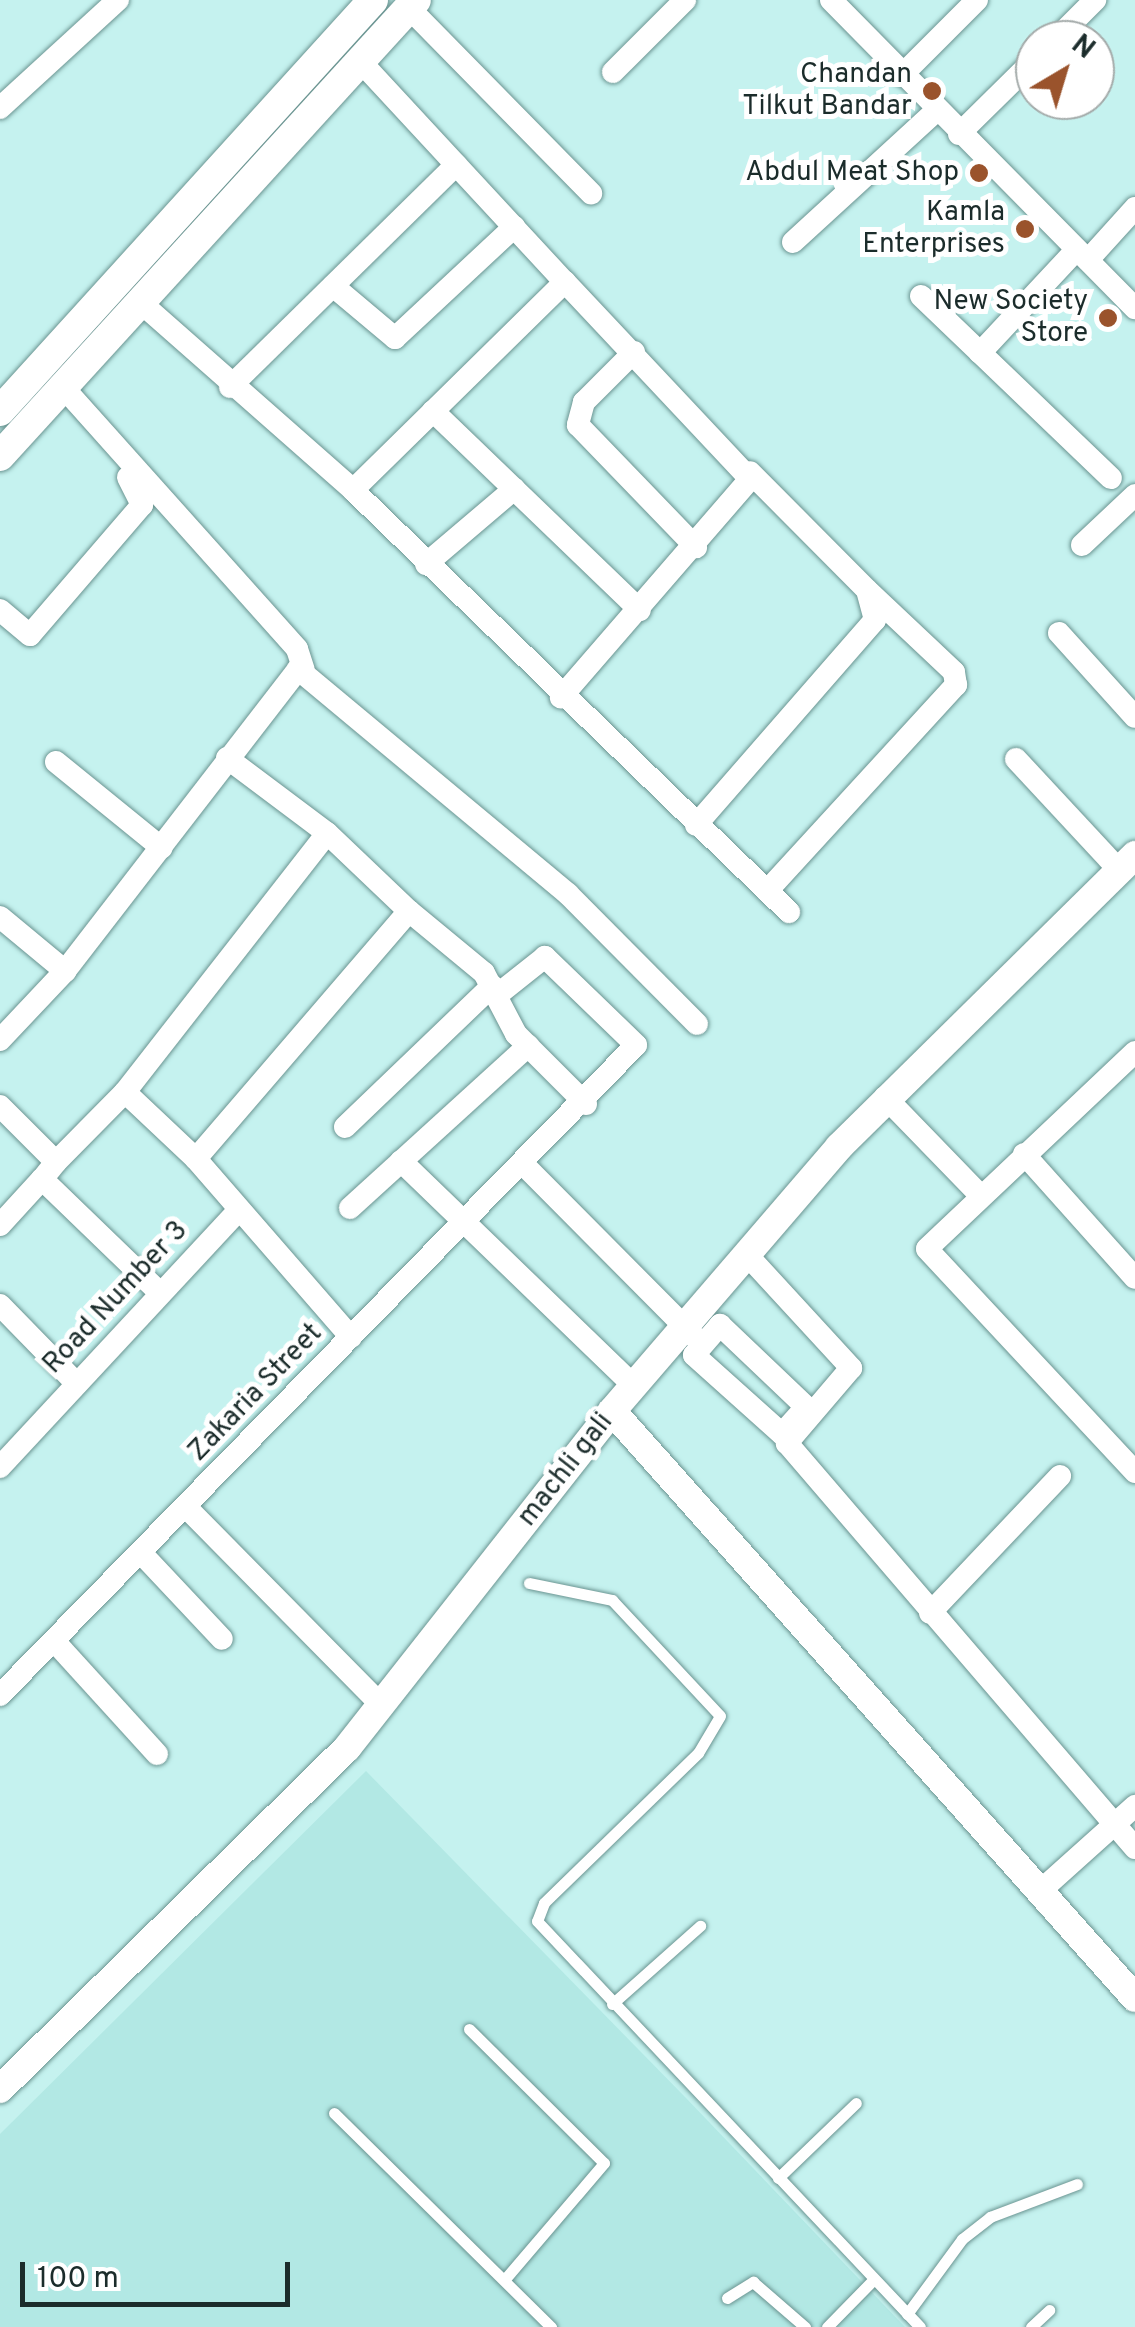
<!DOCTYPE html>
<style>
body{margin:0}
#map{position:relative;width:1135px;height:2327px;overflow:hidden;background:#c5f2ef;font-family:Overpass,sans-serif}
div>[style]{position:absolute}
.built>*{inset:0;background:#b2e8e4}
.roads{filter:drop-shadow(0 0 2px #6a9491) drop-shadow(0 0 2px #6a9491)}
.service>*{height:11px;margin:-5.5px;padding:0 5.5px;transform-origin:5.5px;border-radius:5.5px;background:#fff}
.minor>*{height:22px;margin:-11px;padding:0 11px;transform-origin:11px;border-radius:11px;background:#fff}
.tertiary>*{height:28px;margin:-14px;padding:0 14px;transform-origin:14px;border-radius:14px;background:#fff}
.secondary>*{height:30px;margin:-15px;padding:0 15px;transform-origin:15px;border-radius:15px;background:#fff}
.dots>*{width:28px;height:28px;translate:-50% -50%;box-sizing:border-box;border:5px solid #fff;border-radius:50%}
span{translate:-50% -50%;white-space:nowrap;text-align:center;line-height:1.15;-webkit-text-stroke:10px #fff;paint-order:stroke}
.poi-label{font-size:28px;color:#1b2c2b}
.right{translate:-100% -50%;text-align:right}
.street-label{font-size:28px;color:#1b2c2b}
.north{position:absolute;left:1015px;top:20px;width:100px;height:100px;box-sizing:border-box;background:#fff;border:2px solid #a4abaa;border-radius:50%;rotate:38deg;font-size:28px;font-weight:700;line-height:40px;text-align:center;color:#1b2c2b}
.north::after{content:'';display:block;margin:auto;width:35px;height:45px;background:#9a532c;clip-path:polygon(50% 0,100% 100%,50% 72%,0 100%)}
.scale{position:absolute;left:20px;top:2262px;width:270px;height:45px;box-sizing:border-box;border:5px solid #1b2c2b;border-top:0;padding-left:12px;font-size:30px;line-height:35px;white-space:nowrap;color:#1b2c2b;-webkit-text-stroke:8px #fff;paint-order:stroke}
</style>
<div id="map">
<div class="built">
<div style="clip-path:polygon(366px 1771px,686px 2098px,905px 2327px,0 2327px,0 2134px)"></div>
</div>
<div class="roads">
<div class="service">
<div style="left:529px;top:1583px;width:85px;rotate:11.6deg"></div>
<div style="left:612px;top:1600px;width:158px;rotate:47deg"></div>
<div style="left:720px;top:1716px;width:43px;rotate:120.7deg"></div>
<div style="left:698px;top:1753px;width:215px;rotate:135.8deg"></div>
<div style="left:544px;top:1903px;width:19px;rotate:111deg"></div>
<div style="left:537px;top:1921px;width:558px;rotate:46.67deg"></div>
<div style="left:612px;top:2004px;width:118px;rotate:-41.6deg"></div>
<div style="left:469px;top:2029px;width:190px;rotate:44.8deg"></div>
<div style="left:604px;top:2163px;width:153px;rotate:130.5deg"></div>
<div style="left:334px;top:2113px;width:305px;rotate:44.6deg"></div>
<div style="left:778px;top:2178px;width:108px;rotate:-43.9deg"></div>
<div style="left:727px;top:2298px;width:31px;rotate:-32deg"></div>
<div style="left:753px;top:2282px;width:69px;rotate:40.9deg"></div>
<div style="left:907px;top:2314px;width:93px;rotate:-53.7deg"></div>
<div style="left:962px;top:2239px;width:36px;rotate:-38deg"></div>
<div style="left:990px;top:2217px;width:93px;rotate:-20.8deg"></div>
<div style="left:827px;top:2327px;width:66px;rotate:-45.6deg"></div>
<div style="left:1031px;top:2327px;width:25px;rotate:-43deg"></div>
</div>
<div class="minor">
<div style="left:831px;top:0;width:433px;rotate:45.4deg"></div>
<div style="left:409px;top:8px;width:260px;rotate:45.5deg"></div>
<div style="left:1055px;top:40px;width:57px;rotate:-45deg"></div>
<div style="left:360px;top:61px;width:301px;rotate:47.2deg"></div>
<div style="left:613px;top:72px;width:102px;rotate:-45deg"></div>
<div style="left:902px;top:75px;width:106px;rotate:-45deg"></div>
<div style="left:0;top:108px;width:160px;rotate:-42.5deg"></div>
<div style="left:959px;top:134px;width:107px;rotate:-44.6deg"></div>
<div style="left:793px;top:242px;width:194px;rotate:-42.5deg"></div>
<div style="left:1088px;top:260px;width:70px;rotate:-47.9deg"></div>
<div style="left:333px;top:286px;width:81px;rotate:40deg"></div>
<div style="left:395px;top:338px;width:163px;rotate:-43deg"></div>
<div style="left:921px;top:296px;width:263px;rotate:43.8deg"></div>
<div style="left:140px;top:302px;width:284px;rotate:41.4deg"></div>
<div style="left:353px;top:490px;width:607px;rotate:44.07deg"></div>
<div style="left:634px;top:352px;width:71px;rotate:135deg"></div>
<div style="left:584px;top:402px;width:24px;rotate:105deg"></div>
<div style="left:578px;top:425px;width:170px;rotate:46deg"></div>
<div style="left:980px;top:353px;width:141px;rotate:-47deg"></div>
<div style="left:63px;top:387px;width:351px;rotate:48.2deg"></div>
<div style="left:297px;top:649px;width:22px;rotate:72deg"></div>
<div style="left:230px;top:387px;width:317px;rotate:-44.5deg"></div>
<div style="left:433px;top:411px;width:287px;rotate:43.9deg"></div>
<div style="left:353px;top:490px;width:297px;rotate:-44.5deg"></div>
<div style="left:565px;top:282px;width:270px;rotate:46.8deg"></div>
<div style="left:750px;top:479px;width:289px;rotate:130.9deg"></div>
<div style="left:1082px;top:545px;width:73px;rotate:-43.3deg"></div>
<div style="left:426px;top:564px;width:116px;rotate:-40.4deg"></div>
<div style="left:0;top:610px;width:39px;rotate:40deg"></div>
<div style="left:30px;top:635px;width:172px;rotate:-49.3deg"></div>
<div style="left:142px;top:505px;width:31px;rotate:-117deg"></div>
<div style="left:1059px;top:633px;width:113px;rotate:47.9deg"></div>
<div style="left:227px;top:758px;width:125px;rotate:36.9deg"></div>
<div style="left:1016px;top:759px;width:151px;rotate:47.1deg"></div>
<div style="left:56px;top:762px;width:136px;rotate:39.1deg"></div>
<div style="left:696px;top:825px;width:272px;rotate:-48.9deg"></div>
<div style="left:875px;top:620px;width:31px;rotate:-105deg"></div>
<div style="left:867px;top:590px;width:166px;rotate:-134.8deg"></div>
<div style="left:767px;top:891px;width:280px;rotate:-47.5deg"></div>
<div style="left:956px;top:685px;width:13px;rotate:-99deg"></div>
<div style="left:954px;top:672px;width:117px;rotate:-136.7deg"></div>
<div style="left:409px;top:911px;width:97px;rotate:39.6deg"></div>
<div style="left:484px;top:973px;width:69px;rotate:62.3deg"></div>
<div style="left:516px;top:1034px;width:99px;rotate:45deg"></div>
<div style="left:0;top:917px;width:85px;rotate:39.7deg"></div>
<div style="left:0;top:1040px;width:95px;rotate:-46.7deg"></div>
<div style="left:65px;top:971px;width:381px;rotate:-52.3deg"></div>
<div style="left:298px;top:669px;width:351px;rotate:39.8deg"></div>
<div style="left:568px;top:894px;width:183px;rotate:45.2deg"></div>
<div style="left:1135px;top:1052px;width:286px;rotate:136.6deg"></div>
<div style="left:927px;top:1249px;width:305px;rotate:47deg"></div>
<div style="left:125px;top:1092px;width:98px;rotate:43.3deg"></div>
<div style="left:885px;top:1097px;width:138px;rotate:45.9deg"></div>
<div style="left:0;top:1106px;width:79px;rotate:45deg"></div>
<div style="left:56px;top:1162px;width:22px;rotate:129deg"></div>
<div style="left:42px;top:1179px;width:163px;rotate:44deg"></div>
<div style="left:345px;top:1127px;width:204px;rotate:-43.8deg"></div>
<div style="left:1024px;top:1154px;width:166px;rotate:48.2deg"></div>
<div style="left:401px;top:1161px;width:325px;rotate:44deg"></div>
<div style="left:56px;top:1162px;width:98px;rotate:-45.4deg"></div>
<div style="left:125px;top:1092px;width:328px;rotate:-52deg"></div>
<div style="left:327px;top:833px;width:113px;rotate:43.6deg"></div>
<div style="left:409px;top:911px;width:327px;rotate:130.7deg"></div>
<div style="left:196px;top:1159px;width:236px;rotate:49deg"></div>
<div style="left:525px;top:1166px;width:241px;rotate:45.2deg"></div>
<div style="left:350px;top:1208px;width:241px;rotate:-42.3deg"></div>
<div style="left:0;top:1225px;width:62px;rotate:-47.6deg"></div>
<div style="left:749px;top:1257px;width:151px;rotate:47.4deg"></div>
<div style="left:851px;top:1368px;width:99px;rotate:130.5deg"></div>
<div style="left:787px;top:1443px;width:534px;rotate:49.33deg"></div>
<div style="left:0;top:1305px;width:110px;rotate:45.7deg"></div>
<div style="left:720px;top:1325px;width:119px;rotate:43.6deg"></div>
<div style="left:806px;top:1407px;width:36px;rotate:132deg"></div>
<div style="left:782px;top:1434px;width:118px;rotate:-138.1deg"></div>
<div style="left:694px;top:1355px;width:40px;rotate:-49deg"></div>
<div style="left:0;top:1467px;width:345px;rotate:-47.1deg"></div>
<div style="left:187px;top:1508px;width:276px;rotate:45.4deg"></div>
<div style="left:143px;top:1555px;width:115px;rotate:46.8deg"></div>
<div style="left:930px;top:1613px;width:189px;rotate:-46.5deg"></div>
<div style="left:56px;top:1643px;width:150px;rotate:47.7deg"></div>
<div style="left:0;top:1695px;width:909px;rotate:-45.62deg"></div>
<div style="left:636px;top:1045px;width:127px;rotate:-136deg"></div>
<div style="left:545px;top:957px;width:63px;rotate:141.5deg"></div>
<div style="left:1039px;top:1892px;width:129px;rotate:-41.9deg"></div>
</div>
<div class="tertiary">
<div style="left:612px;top:1411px;width:786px;rotate:48.3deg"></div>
<div style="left:0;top:2089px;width:487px;rotate:-44.5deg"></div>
<div style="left:347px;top:1748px;width:429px;rotate:-51.8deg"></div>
<div style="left:612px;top:1411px;width:348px;rotate:-49.3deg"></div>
<div style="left:839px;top:1147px;width:416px;rotate:-44.6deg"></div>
</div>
<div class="secondary">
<div style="left:0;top:411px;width:555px;rotate:-47.77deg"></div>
<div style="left:0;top:456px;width:617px;rotate:-47.63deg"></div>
</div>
</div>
<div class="dots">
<div style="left:932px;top:91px;background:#9a532c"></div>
<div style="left:979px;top:173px;background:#9a532c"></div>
<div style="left:1025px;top:229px;background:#9a532c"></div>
<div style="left:1108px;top:318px;background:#9a532c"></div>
</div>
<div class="poi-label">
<span class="right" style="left:912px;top:91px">Chandan<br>Tilkut Bandar</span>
<span class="right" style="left:959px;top:173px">Abdul Meat Shop</span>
<span class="right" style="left:1005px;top:229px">Kamla<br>Enterprises</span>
<span class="right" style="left:1088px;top:318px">New Society<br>Store</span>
</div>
<div class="street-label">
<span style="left:116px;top:1298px;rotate:-47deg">Road Number 3</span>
<span style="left:256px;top:1393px;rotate:-46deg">Zakaria Street</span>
<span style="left:566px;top:1470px;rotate:-52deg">machli gali</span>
</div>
<div class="north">N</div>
<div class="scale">100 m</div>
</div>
